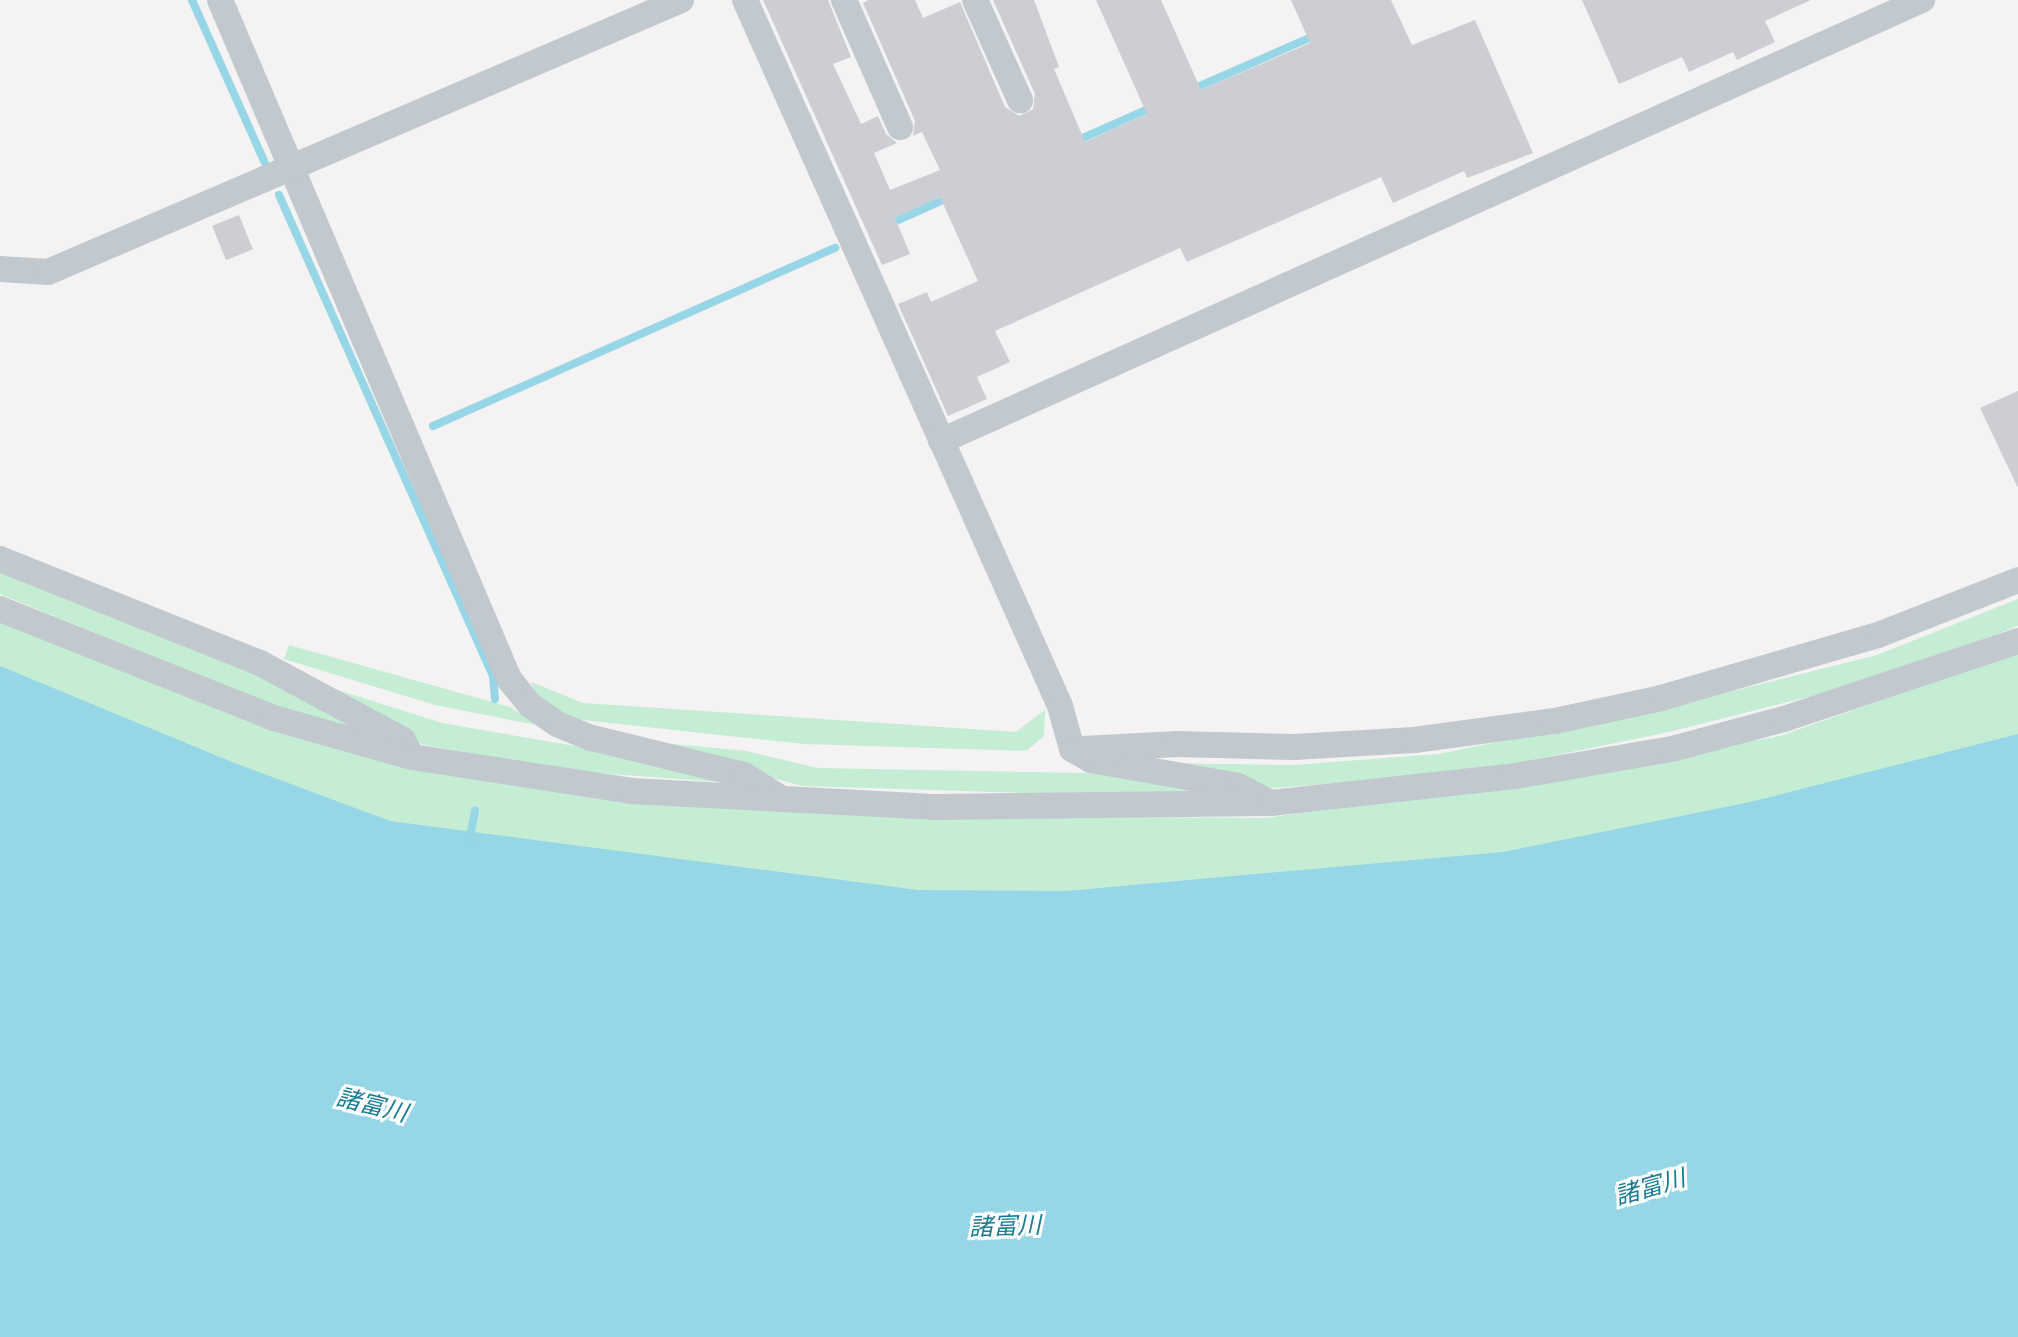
<!DOCTYPE html>
<meta charset="utf-8">
<style>
body{margin:0}
#map{position:relative;width:2018px;height:1337px;overflow:hidden;background:#f4f2f2;font-family:Ubuntu,"Noto Sans JP",sans-serif}
div>[style]{position:absolute}
.green>*{inset:0;background:#c5edd4}
.water>*{inset:0;background:#96d6e6}
.stream>*{height:8px;margin:-4px;padding:0 4px;transform-origin:4px;border-radius:4px;background:#96d6e6}
.building>*{inset:0;background:#ccced4;transform-origin:0 0}
.minor>*{height:26px;margin:-13px;padding:0 13px;transform-origin:13px;border-radius:13px;background:#c1c9cf}
span{translate:-50% -50%;white-space:nowrap;text-align:center;line-height:1.15;-webkit-text-stroke:6px #fff;paint-order:stroke}
.water-label{font-size:24px;color:#187c95;font-style:italic}
</style>
<div id="map">
<div class="green">
<div style="clip-path:polygon(0 565px,265px 677px,390px 740px,262px 701px,0 594px)"></div>
<div style="clip-path:polygon(2018px 599px,2018px 626px,1880px 679px,1669px 732px,1469px 773px,1274px 788px,1165px 763px,1293px 765px,1438px 754px,1666px 708px,1877px 655px)"></div>
<div style="clip-path:polygon(0 619px,246px 721px,415px 769px,949px 816px,1264px 818px,1519px 784px,1780px 736px,2018px 652px,2018px 772px,1193px 934px,432px 856px,0 701px)"></div>
<div style="clip-path:polygon(289px 645px,510px 707px,541px 726px,435px 705px,284px 659px)"></div>
<div style="clip-path:polygon(297px 677px,442px 723px,610px 752px,734px 783px,570px 771px,424px 745px)"></div>
<div style="clip-path:polygon(531px 682px,583px 703px,1016px 732px,1045px 710px,1044px 736px,1026px 751px,804px 744px,573px 719px,536px 697px)"></div>
<div style="clip-path:polygon(640px 741px,747px 751px,817px 768px,1141px 774px,1241px 792px,1054px 794px,802px 786px)"></div>
</div>
<div class="water">
<div style="clip-path:polygon(0 666px,232px 762px,390px 821px,918px 890px,1066px 891px,1503px 852px,1750px 802px,2018px 734px,2018px 1337px,0 1337px)"></div>
</div>
<div class="stream">
<div style="left:192px;top:0;width:179px;rotate:65.9deg"></div>
<div style="left:1193px;top:89px;width:134px;rotate:-23.7deg"></div>
<div style="left:1076px;top:141px;width:86px;rotate:-23.9deg"></div>
<div style="left:279px;top:195px;width:526px;rotate:66.02deg"></div>
<div style="left:493px;top:676px;width:23px;rotate:85deg"></div>
<div style="left:889px;top:224px;width:67px;rotate:-23.9deg"></div>
<div style="left:433px;top:426px;width:440px;rotate:-23.9deg"></div>
<div style="left:469px;top:842px;width:32px;rotate:-79deg"></div>
</div>
<div class="building">
<div style="clip-path:polygon(763px 0,828px 0,851px 57px,833px 64px,861px 124px,878px 116px,886px 134px,897px 143px,874px 153px,890px 190px,940px 170px,922px 132px,913px 136px,915px 121px,863px 3px,868px 0,915px 0,923px 18px,960px 2px,1005px 107px,1019px 116px,1033px 109px,1035px 94px,993px 0,1034px 0,1059px 67px,1054px 69px,1085px 142px,1147px 114px,1096px 0,1161px 0,1201px 90px,1310px 43px,1291px 0,1391px 0,1412px 45px,1475px 20px,1533px 153px,1467px 178px,1464px 171px,1393px 203px,1381px 177px,1187px 262px,1180px 248px,995px 331px,1010px 362px,977px 377px,987px 399px,948px 416px,898px 304px,927px 292px,931px 302px,978px 281px,940px 197px,895px 218px,910px 254px,882px 265px)"></div>
<div style="clip-path:polygon(1582px 0,1811px 0,1765px 21px,1775px 42px,1737px 60px,1733px 52px,1689px 72px,1682px 57px,1619px 84px)"></div>
<div style="left:239px;top:215px;width:37px;height:29px;rotate:68deg"></div>
<div style="clip-path:polygon(2018px 391px,2018px 488px,1980px 408px)"></div>
</div>
<div class="minor">
<div style="left:220px;top:0;width:738px;rotate:66.94deg"></div>
<div style="left:509px;top:679px;width:33px;rotate:51deg"></div>
<div style="left:530px;top:705px;width:35px;rotate:35deg"></div>
<div style="left:559px;top:725px;width:35px;rotate:22deg"></div>
<div style="left:592px;top:738px;width:156px;rotate:13.7deg"></div>
<div style="left:744px;top:775px;width:41px;rotate:32.2deg"></div>
<div style="left:745px;top:0;width:773px;rotate:65.95deg"></div>
<div style="left:1060px;top:706px;width:45px;rotate:74.4deg"></div>
<div style="left:1072px;top:749px;width:22px;rotate:30deg"></div>
<div style="left:1091px;top:760px;width:149px;rotate:10deg"></div>
<div style="left:1238px;top:786px;width:35px;rotate:27deg"></div>
<div style="left:844px;top:0;width:139px;rotate:66.2deg"></div>
<div style="left:975px;top:0;width:110px;rotate:65.8deg"></div>
<div style="left:0;top:269px;width:48px;rotate:3.6deg"></div>
<div style="left:48px;top:272px;width:689px;rotate:-23.25deg"></div>
<div style="left:941px;top:441px;width:1076px;rotate:-24.21deg"></div>
<div style="left:0;top:559px;width:280px;rotate:21.8deg"></div>
<div style="left:260px;top:663px;width:162px;rotate:28.3deg"></div>
<div style="left:403px;top:740px;width:16px;rotate:63deg"></div>
<div style="left:0;top:609px;width:295px;rotate:21.7deg"></div>
<div style="left:274px;top:718px;width:143px;rotate:15.8deg"></div>
<div style="left:412px;top:757px;width:222px;rotate:8.8deg"></div>
<div style="left:631px;top:791px;width:303px;rotate:3deg"></div>
<div style="left:934px;top:807px;width:337px;rotate:-0.7deg"></div>
<div style="left:1271px;top:803px;width:245px;rotate:-6.3deg"></div>
<div style="left:1515px;top:776px;width:159px;rotate:-9.8deg"></div>
<div style="left:1672px;top:749px;width:116px;rotate:-15deg"></div>
<div style="left:1784px;top:719px;width:247px;rotate:-18.4deg"></div>
<div style="left:1083px;top:749px;width:95px;rotate:-3deg"></div>
<div style="left:1178px;top:744px;width:116px;rotate:1.5deg"></div>
<div style="left:1294px;top:747px;width:120px;rotate:-3.3deg"></div>
<div style="left:1414px;top:740px;width:142px;rotate:-7.7deg"></div>
<div style="left:1555px;top:721px;width:108px;rotate:-12.2deg"></div>
<div style="left:1661px;top:698px;width:226px;rotate:-16.2deg"></div>
<div style="left:1878px;top:635px;width:150px;rotate:-21.4deg"></div>
</div>
<div class="water-label">
<span style="left:372px;top:1105px;rotate:14deg">諸富川</span>
<span style="left:1650px;top:1187px;rotate:-16deg">諸富川</span>
<span style="left:1005px;top:1226px;rotate:-2deg">諸富川</span>
</div>
</div>
